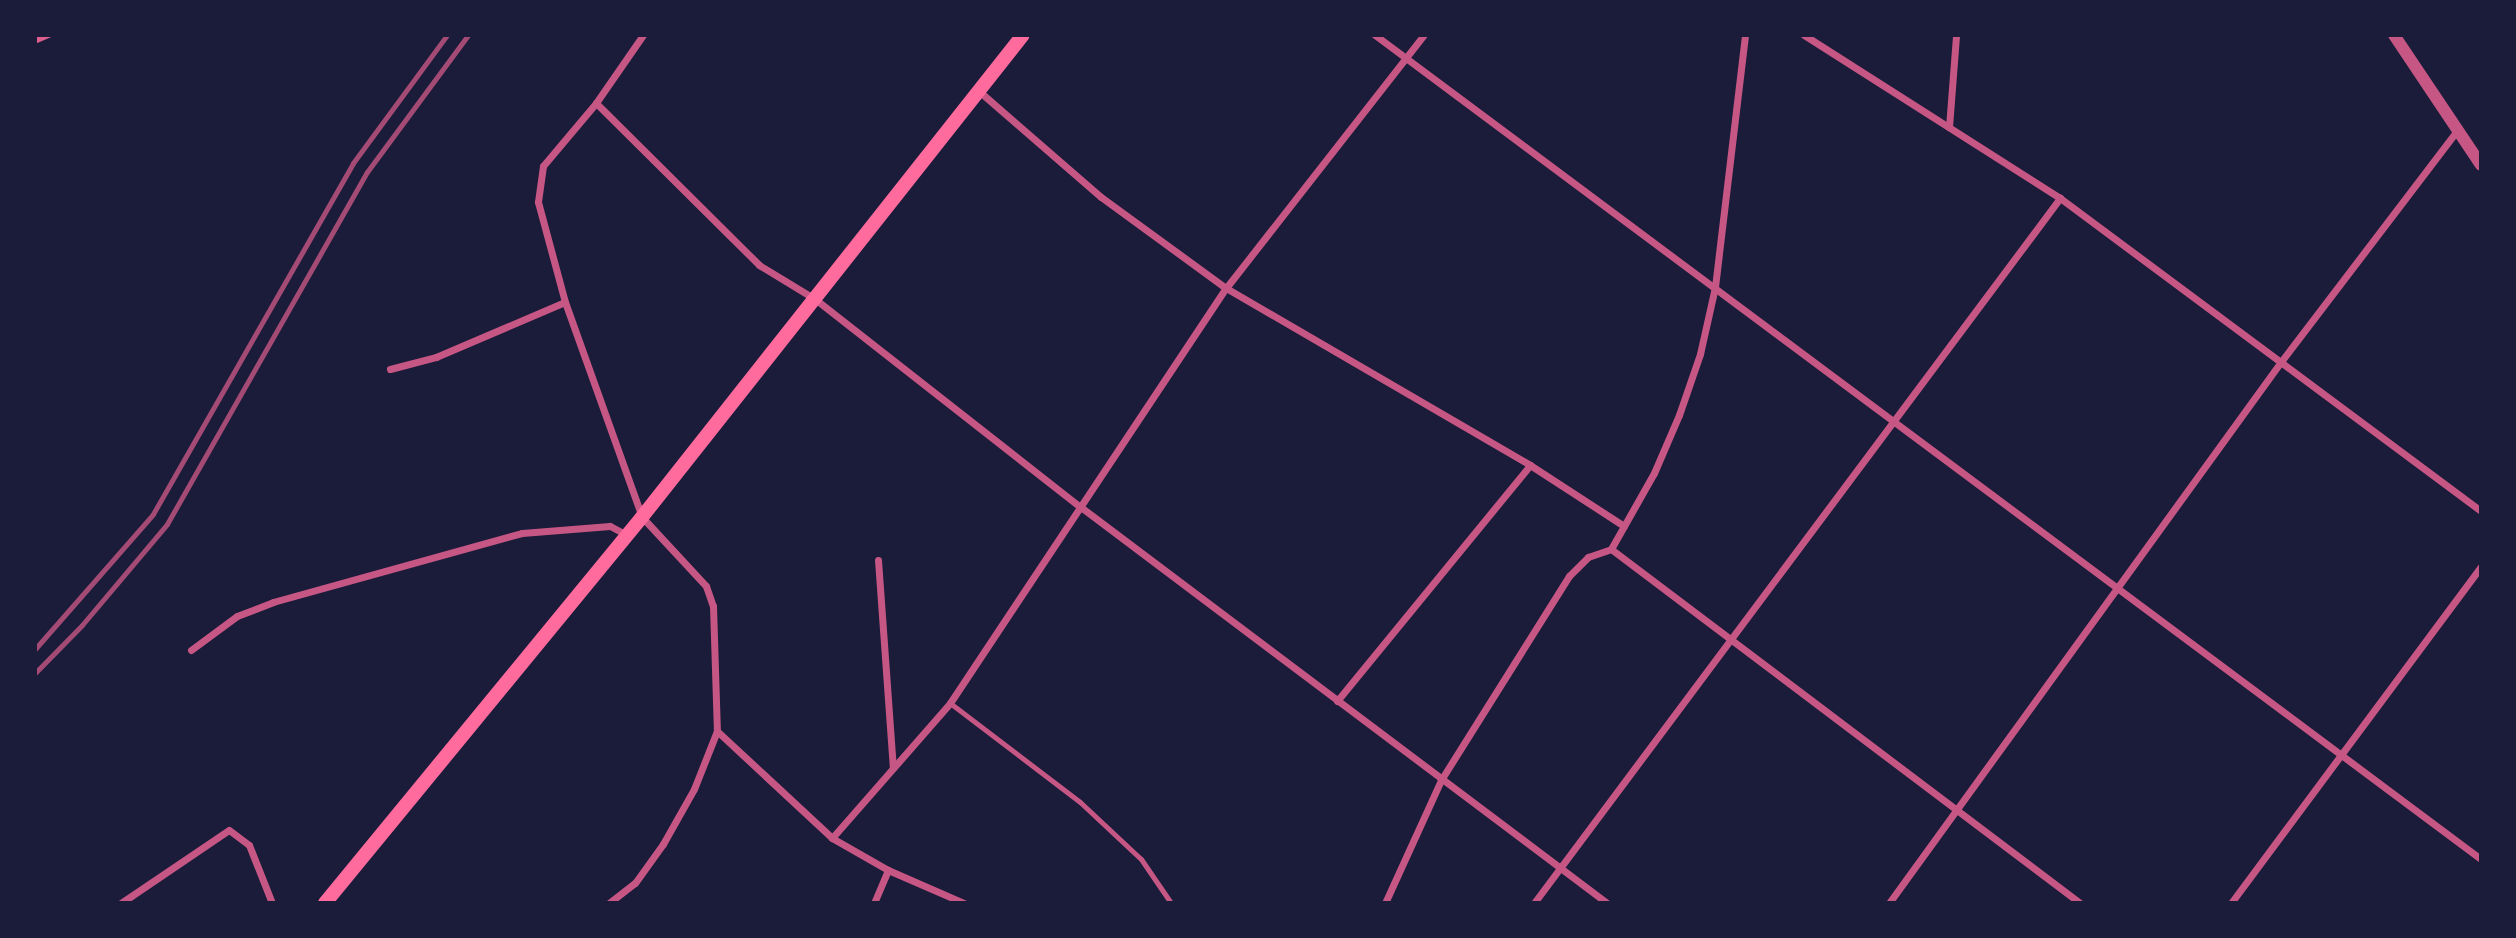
<!DOCTYPE html>
<style>
body{margin:0}
#map{position:relative;width:2516px;height:938px;overflow:hidden;background:#1b1b3a;font-family:Montserrat,sans-serif}
div>[style]{position:absolute}
.building>*{inset:0;background:#dd5f8e}
.service>*{height:5px;margin:-2.5px;padding:0 2.5px;transform-origin:2.5px;border-radius:2.5px;background:#c65784}
.minor>*{height:7px;margin:-3.5px;padding:0 3.5px;transform-origin:3.5px;border-radius:3.5px;background:#c65784}
.tertiary>*{height:12px;margin:-6px;padding:0 6px;transform-origin:6px;border-radius:6px;background:#c65784}
.secondary>*{height:14px;margin:-7px;padding:0 7px;transform-origin:7px;border-radius:7px;background:#ff6b9d}
.rail>*{height:5px;margin:-2.5px;padding:0 2.5px;transform-origin:2.5px;border-radius:2.5px;background:#a44b75}
span{translate:-50% -50%;white-space:nowrap;text-align:center;line-height:1.15;-webkit-text-stroke:7px #1b1b3a;paint-order:stroke}
.frame{position:absolute;inset:0;border:37px solid #1b1b3a;pointer-events:none}
</style>
<div id="map">
<div class="building">
<div style="clip-path:polygon(35px 35px,56px 35px,35px 44px)"></div>
</div>
<div class="service">
<div style="left:950px;top:703px;width:163px;rotate:37.3deg"></div>
<div style="left:1080px;top:802px;width:83px;rotate:43.1deg"></div>
<div style="left:1141px;top:859px;width:53px;rotate:55.7deg"></div>
</div>
<div class="minor">
<div style="left:643px;top:35px;width:83px;rotate:124.7deg"></div>
<div style="left:596px;top:103px;width:82px;rotate:130.1deg"></div>
<div style="left:543px;top:166px;width:36px;rotate:98deg"></div>
<div style="left:538px;top:202px;width:104px;rotate:74.9deg"></div>
<div style="left:565px;top:302px;width:228px;rotate:70.3deg"></div>
<div style="left:642px;top:517px;width:94px;rotate:47.2deg"></div>
<div style="left:706px;top:586px;width:21px;rotate:71deg"></div>
<div style="left:713px;top:606px;width:125px;rotate:88.2deg"></div>
<div style="left:717px;top:731px;width:157px;rotate:42.9deg"></div>
<div style="left:832px;top:838px;width:64px;rotate:29.7deg"></div>
<div style="left:888px;top:870px;width:83px;rotate:23.5deg"></div>
<div style="left:1375px;top:35px;width:1379px;rotate:36.69deg"></div>
<div style="left:1804px;top:35px;width:303px;rotate:32.5deg"></div>
<div style="left:2060px;top:198px;width:525px;rotate:36.63deg"></div>
<div style="left:980px;top:92px;width:160px;rotate:41deg"></div>
<div style="left:1101px;top:197px;width:155px;rotate:36.1deg"></div>
<div style="left:1226px;top:288px;width:352px;rotate:30.2deg"></div>
<div style="left:1530px;top:465px;width:112px;rotate:33deg"></div>
<div style="left:596px;top:103px;width:230px;rotate:44.8deg"></div>
<div style="left:759px;top:265px;width:66px;rotate:31.3deg"></div>
<div style="left:815px;top:299px;width:339px;rotate:38.1deg"></div>
<div style="left:1082px;top:508px;width:657px;rotate:36.96deg"></div>
<div style="left:1949px;top:127px;width:92px;rotate:-85.6deg"></div>
<div style="left:390px;top:369px;width:48px;rotate:-14.6deg"></div>
<div style="left:436px;top:357px;width:140px;rotate:-23.1deg"></div>
<div style="left:1611px;top:549px;width:588px;rotate:37.05deg"></div>
<div style="left:878px;top:560px;width:208px;rotate:85.9deg"></div>
<div style="left:191px;top:650px;width:57px;rotate:-36.5deg"></div>
<div style="left:237px;top:616px;width:39px;rotate:-21deg"></div>
<div style="left:273px;top:602px;width:258px;rotate:-15.5deg"></div>
<div style="left:522px;top:533px;width:88px;rotate:-4.5deg"></div>
<div style="left:610px;top:526px;width:17px;rotate:28deg"></div>
<div style="left:1337px;top:701px;width:305px;rotate:-50.7deg"></div>
<div style="left:832px;top:838px;width:179px;rotate:-48.8deg"></div>
<div style="left:950px;top:703px;width:498px;rotate:-56.4deg"></div>
<div style="left:1226px;top:288px;width:321px;rotate:-52deg"></div>
<div style="left:121px;top:903px;width:130px;rotate:-34.1deg"></div>
<div style="left:229px;top:830px;width:25px;rotate:37deg"></div>
<div style="left:249px;top:845px;width:62px;rotate:68.4deg"></div>
<div style="left:609px;top:903px;width:33px;rotate:-38deg"></div>
<div style="left:635px;top:883px;width:48px;rotate:-54.3deg"></div>
<div style="left:663px;top:844px;width:63px;rotate:-60.6deg"></div>
<div style="left:694px;top:789px;width:62px;rotate:-68.4deg"></div>
<div style="left:874px;top:903px;width:36px;rotate:-67deg"></div>
<div style="left:1385px;top:903px;width:135px;rotate:-65.5deg"></div>
<div style="left:1441px;top:780px;width:241px;rotate:-57.9deg"></div>
<div style="left:1569px;top:576px;width:27px;rotate:-45deg"></div>
<div style="left:1588px;top:557px;width:24px;rotate:-19deg"></div>
<div style="left:1611px;top:549px;width:87px;rotate:-60.5deg"></div>
<div style="left:1654px;top:473px;width:63px;rotate:-66.7deg"></div>
<div style="left:1679px;top:415px;width:65px;rotate:-71deg"></div>
<div style="left:1700px;top:354px;width:69px;rotate:-77.4deg"></div>
<div style="left:1715px;top:287px;width:254px;rotate:-83.2deg"></div>
<div style="left:1534px;top:903px;width:880px;rotate:-53.27deg"></div>
<div style="left:1889px;top:903px;width:667px;rotate:-54.09deg"></div>
<div style="left:2280px;top:363px;width:292px;rotate:-52.7deg"></div>
<div style="left:2231px;top:903px;width:420px;rotate:-53.4deg"></div>
</div>
<div class="tertiary">
<div style="left:2394px;top:35px;width:156px;rotate:56.2deg"></div>
</div>
<div class="secondary">
<div style="left:325px;top:903px;width:499px;rotate:-50.6deg"></div>
<div style="left:642px;top:517px;width:614px;rotate:-51.68deg"></div>
</div>
<div class="rail">
<div style="left:35px;top:649px;width:179px;rotate:-48.8deg"></div>
<div style="left:153px;top:514px;width:404px;rotate:-60.3deg"></div>
<div style="left:353px;top:163px;width:159px;rotate:-53.7deg"></div>
<div style="left:35px;top:673px;width:67px;rotate:-45.6deg"></div>
<div style="left:82px;top:625px;width:132px;rotate:-49.9deg"></div>
<div style="left:167px;top:524px;width:405px;rotate:-60.4deg"></div>
<div style="left:367px;top:172px;width:170px;rotate:-53.6deg"></div>
</div>
<div class="frame"></div>
</div>
